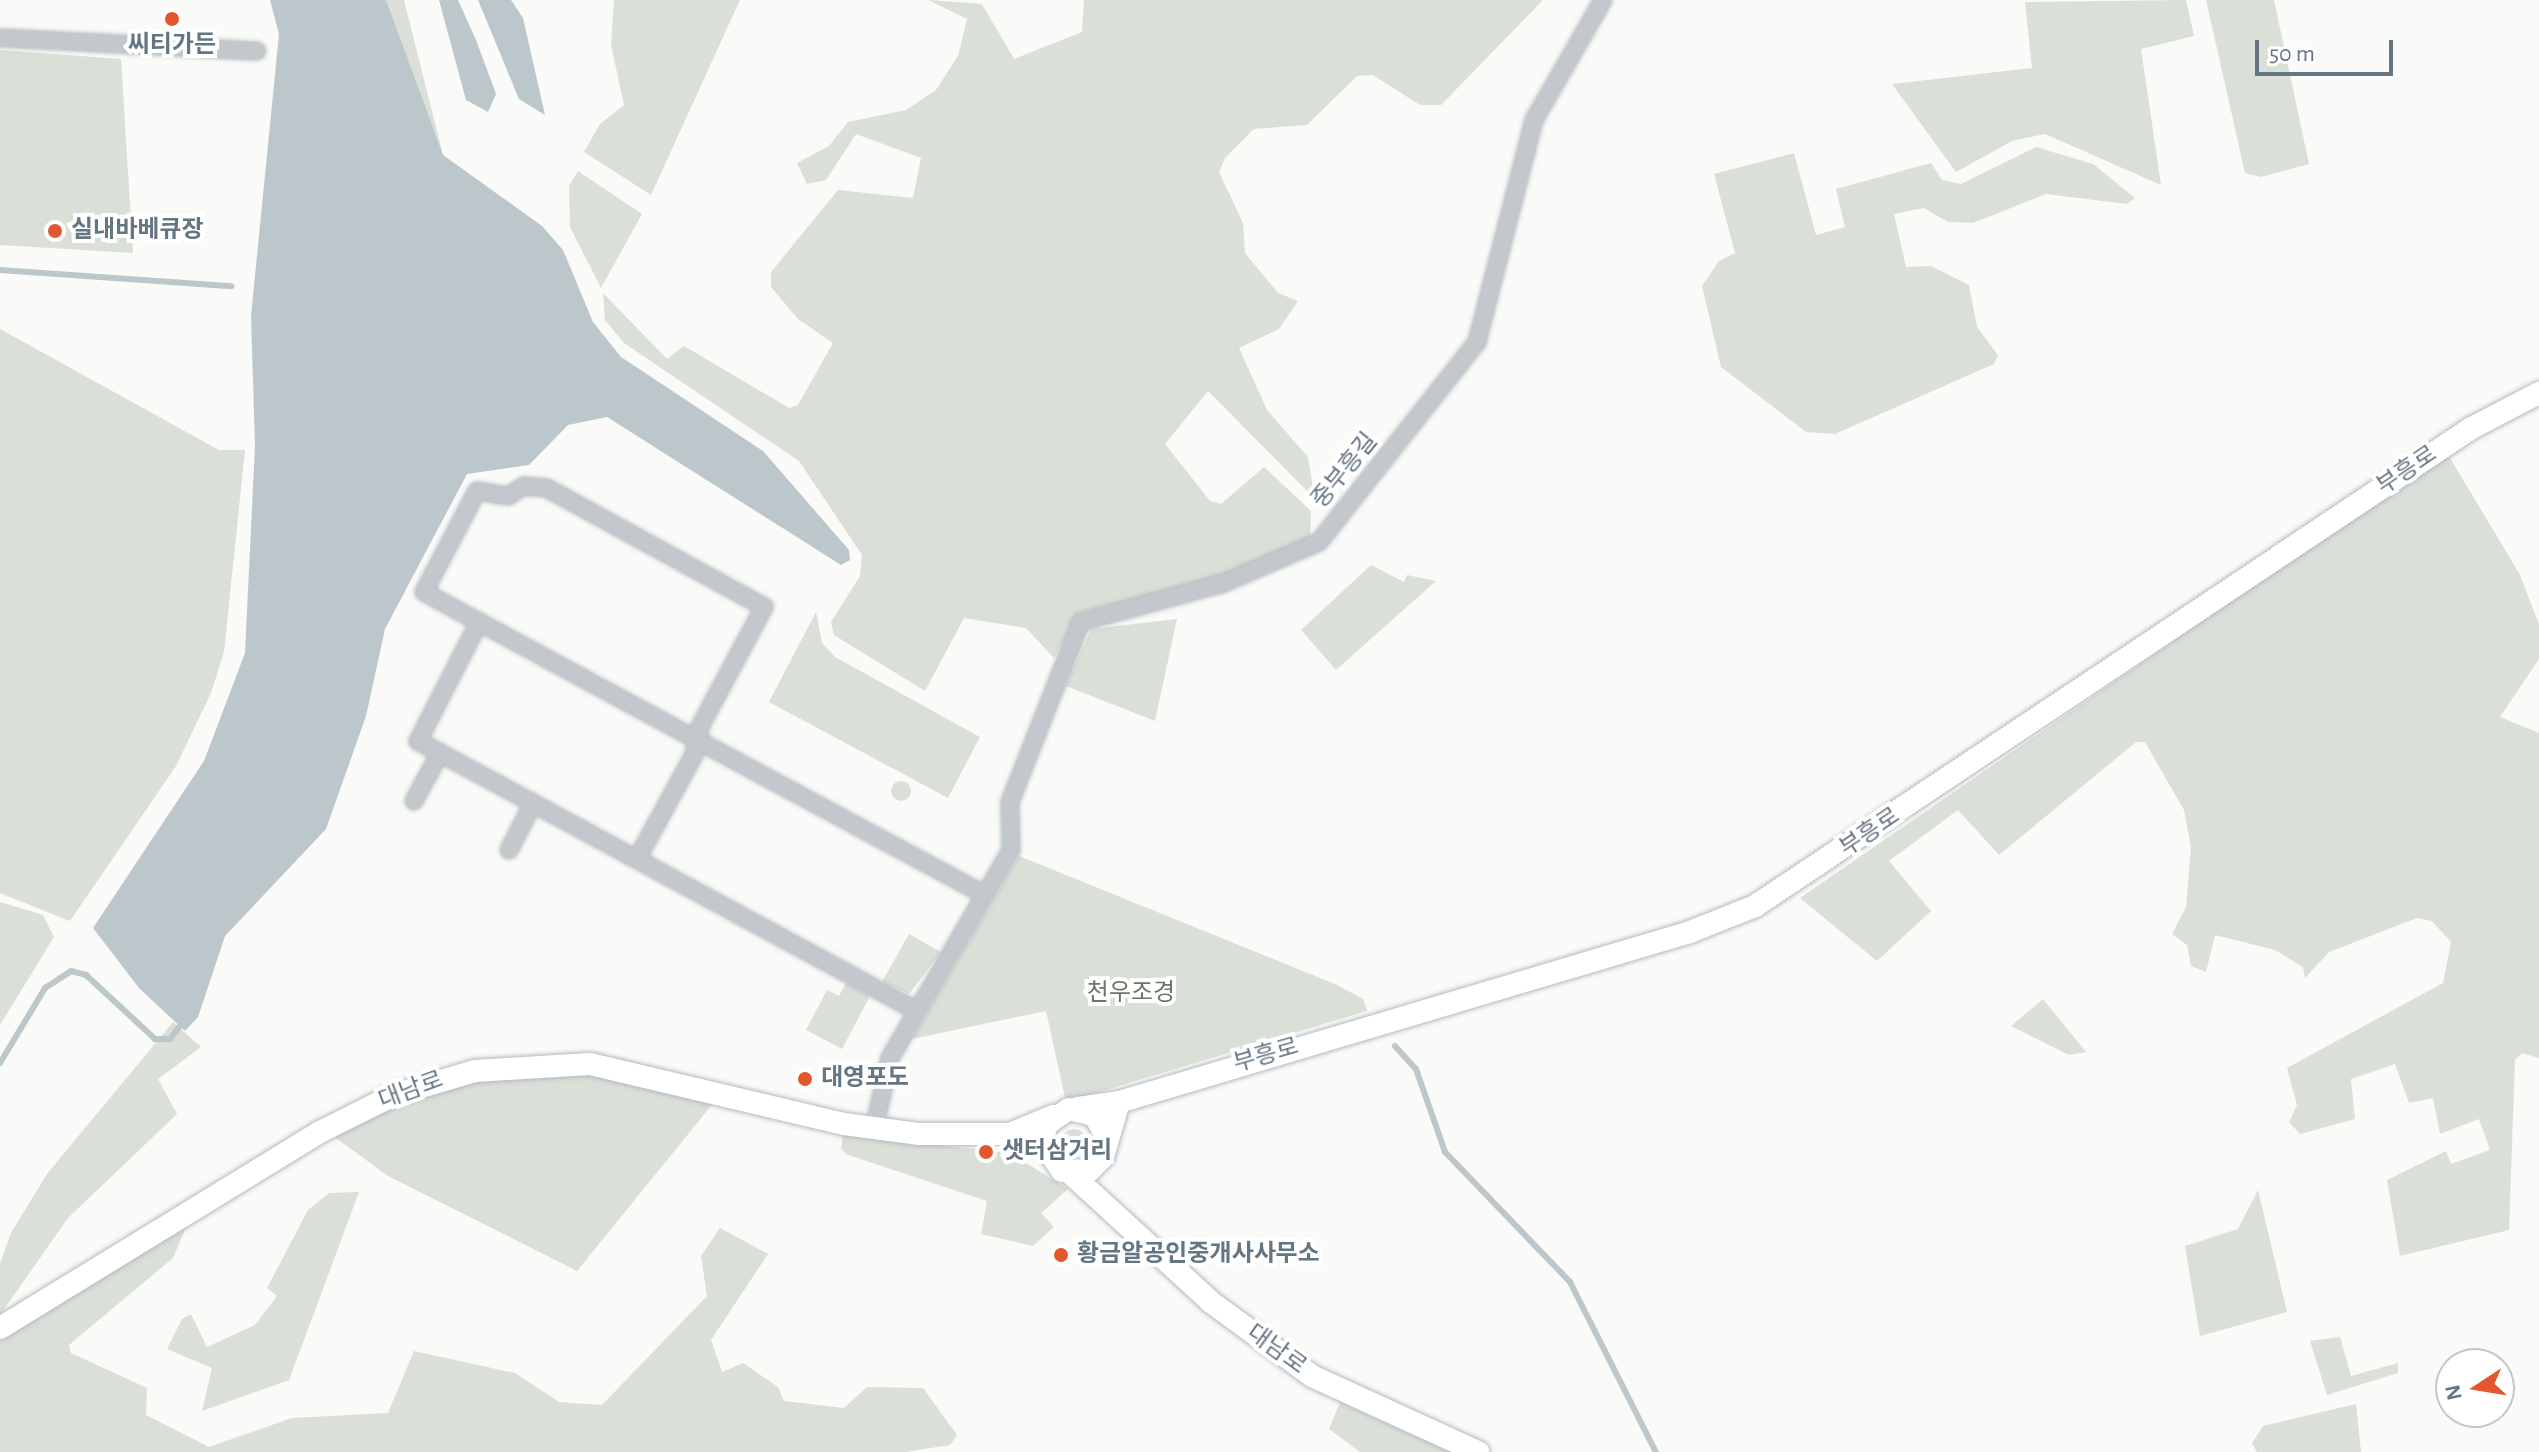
<!DOCTYPE html>
<meta charset="utf-8">
<style>
body{margin:0}
#map{position:relative;width:2539px;height:1452px;overflow:hidden;background:#fafaf8;font-family:"Alegreya Sans","Noto Sans KR",sans-serif}
div>[style]{position:absolute}
.green>*{inset:0;background:#dadfd7}
.round{border-radius:50%}
.water>*{inset:0;background:#bbc7cb}
.stream>*{height:6px;margin:-3px;padding:0 3px;transform-origin:3px;border-radius:3px;background:#bbc7cb}
.roads{filter:drop-shadow(0 0 2px #b3babf) drop-shadow(0 0 2px #b3babf)}
.street>*{height:16px;margin:-8px;padding:0 8px;transform-origin:8px;border-radius:8px;background:#c3c8cc}
.secondary>*{height:22px;margin:-11px;padding:0 11px;transform-origin:11px;border-radius:11px;background:#fff}
.dots>*{width:22px;height:22px;translate:-50% -50%;box-sizing:border-box;border:4px solid #fff;border-radius:50%}
span{translate:-50% -50%;white-space:nowrap;text-align:center;line-height:1.15;-webkit-text-stroke:8px #fff;paint-order:stroke}
.poi-label{font-size:24px;color:#657683;font-weight:700}
.left{translate:0 -50%;text-align:left}
.street-label{font-size:24px;color:#657683}
.park-label{font-size:24px;color:#687a64}
.north{position:absolute;left:2435px;top:1348px;width:80px;height:80px;box-sizing:border-box;background:#fff;border:2px solid #c1c8cd;border-radius:50%;rotate:258deg;font-size:22px;font-weight:700;line-height:32px;text-align:center;color:#657683}
.north::after{content:'';display:block;margin:auto;width:28px;height:36px;background:#e4572e;clip-path:polygon(50% 0,100% 100%,50% 72%,0 100%)}
.scale{position:absolute;left:2255px;top:40px;width:138px;height:36px;box-sizing:border-box;border:4px solid #657683;border-top:0;padding-left:10px;font-size:24px;line-height:28px;white-space:nowrap;color:#657683;-webkit-text-stroke:6px #fff;paint-order:stroke}
</style>
<div id="map">
<div class="green">
<div style="clip-path:polygon(386px 0,404px 0,443px 155px,402px 55px)"></div>
<div style="clip-path:polygon(614px 0,740px 0,651px 195px,584px 152px,600px 124px,624px 105px,611px 45px)"></div>
<div style="clip-path:polygon(928px 0,982px 4px,1014px 59px,1082px 32px,1084px 0,1543px 0,1441px 105px,1420px 105px,1373px 75px,1357px 76px,1307px 125px,1254px 129px,1225px 158px,1219px 172px,1243px 223px,1245px 253px,1278px 293px,1298px 301px,1279px 329px,1239px 348px,1267px 410px,1308px 457px,1315px 499px,1208px 391px,1165px 444px,1210px 501px,1221px 504px,1264px 467px,1311px 511px,1310px 540px,1225px 576px,1079px 613px,1054px 658px,1026px 628px,964px 618px,925px 691px,834px 635px,831px 622px,860px 576px,862px 555px,799px 461px,624px 343px,605px 320px,603px 293px,667px 359px,684px 346px,789px 408px,798px 405px,833px 343px,798px 319px,771px 287px,771px 272px,838px 190px,913px 198px,921px 158px,856px 134px,826px 180px,807px 184px,797px 163px,829px 146px,848px 122px,906px 110px,936px 90px,958px 56px,967px 19px)"></div>
<div style="clip-path:polygon(2186px 0,2194px 36px,2141px 49px,2161px 185px,2045px 134px,2012px 141px,1956px 172px,1892px 84px,2032px 68px,2025px 2px)"></div>
<div style="clip-path:polygon(2206px 0,2274px 0,2309px 164px,2261px 177px,2245px 173px)"></div>
<div style="clip-path:polygon(0 50px,121px 59px,133px 253px,0 245px)"></div>
<div style="clip-path:polygon(2036px 147px,2093px 164px,2135px 198px,2127px 204px,2046px 194px,1973px 223px,1948px 222px,1924px 208px,1894px 214px,1906px 267px,1931px 266px,1969px 285px,1977px 327px,1998px 355px,1994px 364px,1835px 434px,1806px 432px,1721px 367px,1702px 286px,1719px 261px,1735px 253px,1714px 174px,1794px 153px,1816px 235px,1845px 227px,1836px 189px,1931px 163px,1942px 180px,1961px 184px)"></div>
<div style="clip-path:polygon(578px 171px,642px 214px,601px 288px,570px 227px,569px 186px)"></div>
<div style="clip-path:polygon(0 329px,219px 450px,245px 450px,224px 652px,211px 693px,176px 766px,70px 921px,0 893px)"></div>
<div style="clip-path:polygon(2447px 453px,2519px 573px,2539px 624px,2539px 659px,2500px 717px,2539px 733px,2539px 1058px,2522px 1053px,2515px 1060px,2509px 1230px,2400px 1256px,2387px 1180px,2446px 1151px,2451px 1164px,2490px 1150px,2479px 1119px,2440px 1134px,2433px 1098px,2409px 1103px,2395px 1064px,2351px 1079px,2355px 1119px,2300px 1134px,2289px 1122px,2297px 1105px,2287px 1068px,2443px 983px,2451px 942px,2432px 921px,2417px 918px,2329px 952px,2305px 978px,2303px 967px,2275px 950px,2215px 935px,2206px 972px,2191px 966px,2187px 945px,2172px 934px,2186px 907px,2191px 847px,2184px 810px,2145px 742px,2136px 742px,1999px 855px,1958px 810px,1889px 861px,1931px 911px,1877px 961px,1800px 898px)"></div>
<div style="clip-path:polygon(1371px 565px,1404px 582px,1407px 575px,1436px 581px,1336px 670px,1301px 630px)"></div>
<div style="clip-path:polygon(816px 612px,822px 643px,835px 657px,980px 737px,948px 798px,769px 702px)"></div>
<div style="clip-path:polygon(1177px 619px,1155px 721px,1066px 686px,1091px 629px)"></div>
<div class="round" style="left:891px;top:781px;width:20px;height:20px"></div>
<div style="clip-path:polygon(1019px 856px,1335px 984px,1363px 999px,1367px 1011px,1066px 1102px,1046px 1011px,912px 1039px)"></div>
<div style="clip-path:polygon(0 902px,43px 915px,54px 937px,0 1025px)"></div>
<div style="clip-path:polygon(909px 934px,941px 952px,909px 994px,882px 982px)"></div>
<div style="clip-path:polygon(846px 983px,870px 996px,842px 1049px,806px 1030px,827px 990px,839px 996px)"></div>
<div style="clip-path:polygon(2043px 999px,2086px 1052px,2069px 1055px,2011px 1026px)"></div>
<div style="clip-path:polygon(173px 1022px,201px 1047px,158px 1079px,177px 1114px,68px 1218px,0 1315px,0 1264px,11px 1233px,47px 1174px)"></div>
<div style="clip-path:polygon(584px 1071px,715px 1101px,577px 1271px,388px 1176px,336px 1138px,335px 1131px,385px 1105px,472px 1079px)"></div>
<div class="round" style="left:1062px;top:1129px;width:24px;height:24px"></div>
<div style="clip-path:polygon(843px 1135px,1010px 1153px,1068px 1189px,1041px 1213px,1054px 1227px,1033px 1246px,981px 1234px,987px 1201px,848px 1155px,841px 1149px)"></div>
<div style="clip-path:polygon(2258px 1190px,2287px 1312px,2200px 1336px,2185px 1246px,2238px 1229px)"></div>
<div style="clip-path:polygon(359px 1192px,289px 1380px,202px 1411px,212px 1368px,167px 1349px,182px 1319px,191px 1314px,207px 1347px,255px 1325px,277px 1296px,267px 1288px,308px 1210px,329px 1193px)"></div>
<div style="clip-path:polygon(188px 1222px,173px 1258px,69px 1345px,71px 1353px,147px 1388px,146px 1415px,209px 1447px,292px 1418px,388px 1413px,414px 1351px,515px 1373px,559px 1402px,602px 1405px,707px 1296px,701px 1256px,720px 1228px,768px 1254px,711px 1340px,722px 1372px,743px 1363px,778px 1387px,784px 1401px,844px 1408px,867px 1387px,923px 1388px,957px 1435px,950px 1445px,906px 1452px,0 1452px,0 1338px)"></div>
<div style="clip-path:polygon(2340px 1337px,2351px 1376px,2398px 1363px,2398px 1373px,2327px 1395px,2310px 1341px)"></div>
<div style="clip-path:polygon(1340px 1402px,1390px 1425px,1452px 1452px,1360px 1452px,1329px 1429px)"></div>
<div style="clip-path:polygon(2356px 1404px,2361px 1452px,2257px 1452px,2252px 1443px,2263px 1426px)"></div>
</div>
<div class="water">
<div style="clip-path:polygon(270px 0,386px 0,443px 155px,542px 226px,563px 250px,593px 322px,621px 357px,763px 451px,849px 550px,850px 560px,841px 565px,607px 417px,568px 425px,529px 465px,467px 474px,385px 629px,366px 716px,326px 829px,225px 936px,198px 1017px,185px 1031px,139px 988px,93px 928px,204px 761px,245px 653px,255px 445px,251px 316px,279px 34px)"></div>
<div style="clip-path:polygon(439px 0,458px 0,476px 40px,496px 94px,488px 112px,466px 100px)"></div>
<div style="clip-path:polygon(478px 0,511px 0,523px 18px,545px 115px,519px 99px)"></div>
</div>
<div class="stream">
<div style="left:0;top:270px;width:232px;rotate:4deg"></div>
<div style="left:1395px;top:1046px;width:31px;rotate:48deg"></div>
<div style="left:1416px;top:1069px;width:88px;rotate:70.7deg"></div>
<div style="left:1445px;top:1152px;width:180px;rotate:46.1deg"></div>
<div style="left:1570px;top:1282px;width:191px;rotate:63.2deg"></div>
<div style="left:0;top:1063px;width:87px;rotate:-59deg"></div>
<div style="left:45px;top:988px;width:31px;rotate:-33deg"></div>
<div style="left:71px;top:971px;width:16px;rotate:15deg"></div>
<div style="left:86px;top:975px;width:94px;rotate:42.8deg"></div>
<div style="left:155px;top:1039px;width:15px"></div>
<div style="left:170px;top:1039px;width:15px;rotate:-53deg"></div>
</div>
<div class="roads">
<div class="street">
<div style="left:0;top:38px;width:257px;rotate:2.9deg"></div>
<div style="left:479px;top:622px;width:134px;rotate:117.1deg"></div>
<div style="left:418px;top:741px;width:567px;rotate:28.42deg"></div>
<div style="left:414px;top:801px;width:55px;rotate:-61.6deg"></div>
<div style="left:509px;top:850px;width:53px;rotate:-62.9deg"></div>
<div style="left:637px;top:859px;width:119px;rotate:-61.3deg"></div>
<div style="left:694px;top:755px;width:15px;rotate:-79deg"></div>
<div style="left:697px;top:740px;width:16px;rotate:-75deg"></div>
<div style="left:701px;top:725px;width:134px;rotate:-61.9deg"></div>
<div style="left:764px;top:607px;width:247px;rotate:-151.3deg"></div>
<div style="left:547px;top:488px;width:23px;rotate:-175deg"></div>
<div style="left:524px;top:486px;width:19px;rotate:148deg"></div>
<div style="left:508px;top:496px;width:31px;rotate:-171deg"></div>
<div style="left:477px;top:491px;width:114px;rotate:117.7deg"></div>
<div style="left:424px;top:592px;width:63px;rotate:28.6deg"></div>
<div style="left:479px;top:622px;width:248px;rotate:28.4deg"></div>
<div style="left:697px;top:740px;width:327px;rotate:28.3deg"></div>
<div style="left:874px;top:1129px;width:73px;rotate:-77.3deg"></div>
<div style="left:890px;top:1058px;width:241px;rotate:-59.8deg"></div>
<div style="left:1011px;top:850px;width:48px;rotate:-91.2deg"></div>
<div style="left:1010px;top:802px;width:193px;rotate:-68.5deg"></div>
<div style="left:1081px;top:622px;width:148px;rotate:-15.3deg"></div>
<div style="left:1224px;top:583px;width:103px;rotate:-23.3deg"></div>
<div style="left:1319px;top:542px;width:255px;rotate:-51.7deg"></div>
<div style="left:1477px;top:342px;width:229px;rotate:-75.6deg"></div>
<div style="left:1534px;top:120px;width:138px;rotate:-60.1deg"></div>
</div>
<div class="secondary">
<div style="left:1078px;top:1108px;width:41px;rotate:-8.3deg"></div>
<div style="left:1119px;top:1102px;width:596px;rotate:-16.58deg"></div>
<div style="left:1690px;top:932px;width:70px;rotate:-21.8deg"></div>
<div style="left:1755px;top:906px;width:860px;rotate:-33.71deg"></div>
<div style="left:2470px;top:429px;width:78px;rotate:-27.6deg"></div>
<div style="left:1107px;top:1138px;width:26px;rotate:-119deg"></div>
<div style="left:1094px;top:1115px;width:26px;rotate:-167deg"></div>
<div style="left:1069px;top:1109px;width:27px;rotate:146deg"></div>
<div style="left:1047px;top:1124px;width:19px;rotate:106deg"></div>
<div style="left:1042px;top:1142px;width:35px;rotate:55deg"></div>
<div style="left:1062px;top:1171px;width:28px;rotate:-2deg"></div>
<div style="left:1090px;top:1170px;width:18px;rotate:-45deg"></div>
<div style="left:1103px;top:1157px;width:57px;rotate:-73.8deg"></div>
<div style="left:1071px;top:1174px;width:190px;rotate:42.4deg"></div>
<div style="left:1211px;top:1302px;width:125px;rotate:36.2deg"></div>
<div style="left:1312px;top:1376px;width:183px;rotate:24.6deg"></div>
<div style="left:0;top:1328px;width:375px;rotate:-31.5deg"></div>
<div style="left:320px;top:1132px;width:83px;rotate:-26.6deg"></div>
<div style="left:394px;top:1095px;width:84px;rotate:-16.5deg"></div>
<div style="left:475px;top:1071px;width:115px;rotate:-3.5deg"></div>
<div style="left:590px;top:1064px;width:261px;rotate:13.3deg"></div>
<div style="left:844px;top:1124px;width:76px;rotate:7.6deg"></div>
<div style="left:919px;top:1134px;width:91px"></div>
<div style="left:1010px;top:1134px;width:47px;rotate:-22.7deg"></div>
</div>
</div>
<div class="dots">
<div style="left:172px;top:19px;background:#e4572e"></div>
<div style="left:55px;top:231px;background:#e4572e"></div>
<div style="left:805px;top:1079px;background:#e4572e"></div>
<div style="left:986px;top:1152px;background:#e4572e"></div>
<div style="left:1061px;top:1255px;background:#e4572e"></div>
</div>
<div class="poi-label">
<span style="left:172px;top:46px">씨티가든</span>
<span class="left" style="left:71px;top:231px">실내바베큐장</span>
<span class="left" style="left:821px;top:1079px">대영포도</span>
<span class="left" style="left:1002px;top:1152px">샛터삼거리</span>
<span class="left" style="left:1077px;top:1255px">황금알공인중개사사무소</span>
</div>
<div class="street-label">
<span style="left:1345px;top:471px;rotate:-51deg">중부흥길</span>
<span style="left:2407px;top:471px;rotate:-34deg">부흥로</span>
<span style="left:1870px;top:833px;rotate:-34deg">부흥로</span>
<span style="left:1266px;top:1056px;rotate:-16deg">부흥로</span>
<span style="left:411px;top:1091px;rotate:-20deg">대남로</span>
<span style="left:1276px;top:1350px;rotate:36deg">대남로</span>
</div>
<div class="park-label">
<span style="left:1131px;top:994px">천우조경</span>
</div>
<div class="north">N</div>
<div class="scale">50 m</div>
</div>
